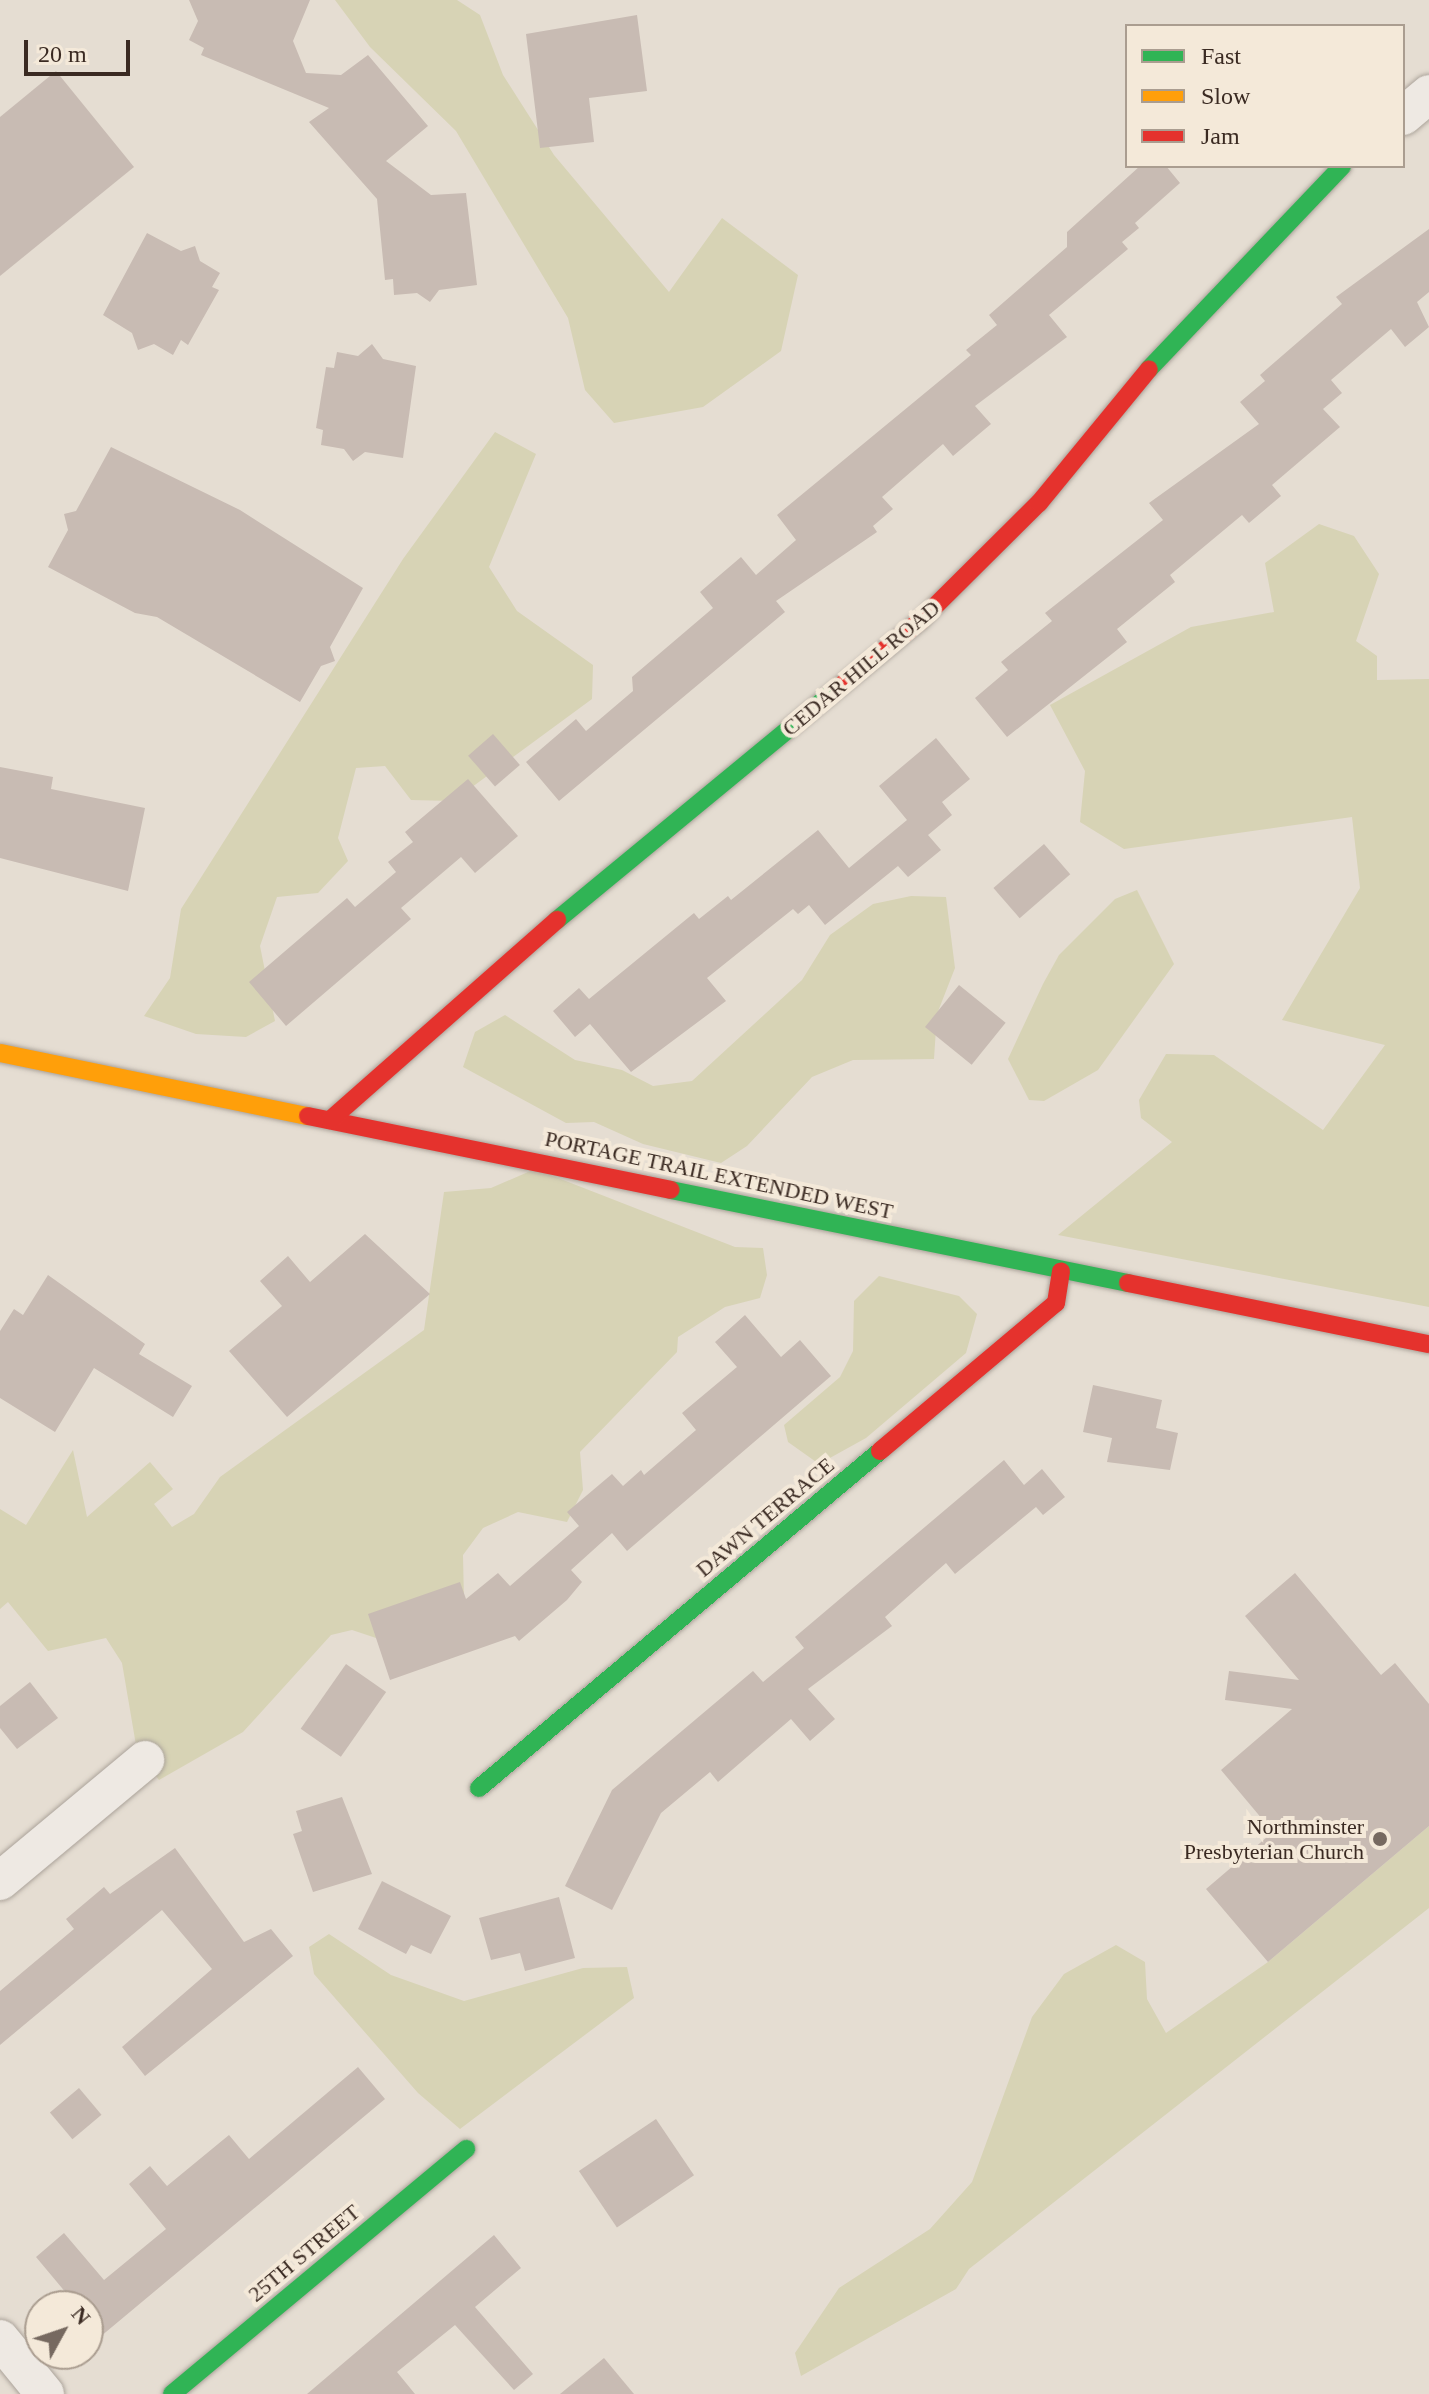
<!DOCTYPE html>
<style>
body{margin:0}
#map{position:relative;width:1429px;height:2394px;overflow:hidden;background:#e5ddd2;font-family:Georgia,serif}
div>[style]{position:absolute}
.green>*{inset:0;background:#d7d3b5}
.building>*{inset:0;background:#c8bbb3;transform-origin:0 0}
.roads{filter:drop-shadow(0 0 2px #aba39a) drop-shadow(0 0 2px #aba39a)}
.street>*{height:38px;margin:-19px;padding:0 19px;transform-origin:19px;border-radius:19px;background:#eee9e3}
.fast>*{height:18px;margin:-9px;padding:0 9px;transform-origin:9px;border-radius:9px;background:#30b455}
.slow>*{height:18px;margin:-9px;padding:0 9px;transform-origin:9px;border-radius:9px;background:#ff9f0a}
.jam>*{height:18px;margin:-9px;padding:0 9px;transform-origin:9px;border-radius:9px;background:#e5322d}
.dots>*{width:22px;height:22px;translate:-50% -50%;box-sizing:border-box;border:4px solid #f4e9d9;border-radius:50%}
span{translate:-50% -50%;white-space:nowrap;text-align:center;line-height:1.15;-webkit-text-stroke:8px #f4e9d9;paint-order:stroke}
.street-label{font-size:22px;color:#3a2a22}
.poi-label{font-size:22px;color:#3a2a22}
.right{translate:-100% -50%;text-align:right}
.legend{position:absolute;left:1125px;top:24px;width:280px;height:144px;box-sizing:border-box;background:#f4e9d9;border:2px solid #aa9d90;margin:0;padding:10px 14px;list-style:none;font-size:24px;color:#3a2a22}
.legend li{display:flex;align-items:center;gap:16px;height:40px}
.legend b{width:40px;border:2px solid #aa9d90}
.north{position:absolute;left:24px;top:2290px;width:80px;height:80px;box-sizing:border-box;background:#f4e9d9;border:2px solid #aa9d90;border-radius:50%;rotate:50deg;font-size:22px;font-weight:700;line-height:32px;text-align:center;color:#3a2a22}
.north::after{content:'';display:block;margin:auto;width:28px;height:36px;background:#766960;clip-path:polygon(50% 0,100% 100%,50% 72%,0 100%)}
.scale{position:absolute;left:24px;top:40px;width:106px;height:36px;box-sizing:border-box;border:4px solid #3a2a22;border-top:0;padding-left:10px;font-size:24px;line-height:28px;white-space:nowrap;color:#3a2a22;-webkit-text-stroke:6px #f4e9d9;paint-order:stroke}
</style>
<div id="map">
<div class="green">
<div style="clip-path:polygon(335px 0,457px 0,480px 15px,503px 75px,554px 155px,669px 292px,722px 218px,798px 275px,781px 351px,703px 407px,614px 423px,585px 390px,568px 318px,456px 131px,370px 47px)"></div>
<div style="clip-path:polygon(495px 432px,536px 454px,489px 567px,517px 611px,593px 665px,592px 699px,453px 801px,411px 800px,385px 766px,356px 768px,338px 838px,348px 861px,318px 893px,277px 897px,260px 946px,275px 1021px,246px 1037px,196px 1034px,144px 1016px,170px 978px,181px 909px,403px 559px)"></div>
<div style="clip-path:polygon(1319px 524px,1354px 536px,1379px 574px,1356px 641px,1377px 656px,1377px 680px,1429px 679px,1429px 1307px,1058px 1235px,1172px 1142px,1141px 1118px,1139px 1100px,1166px 1054px,1214px 1055px,1323px 1130px,1385px 1045px,1282px 1020px,1360px 888px,1352px 817px,1124px 849px,1080px 822px,1085px 771px,1050px 705px,1191px 627px,1274px 612px,1265px 563px)"></div>
<div style="clip-path:polygon(1137px 890px,1174px 964px,1098px 1070px,1044px 1101px,1029px 1100px,1008px 1059px,1043px 984px,1059px 955px,1115px 899px)"></div>
<div style="clip-path:polygon(911px 896px,946px 897px,955px 968px,937px 1014px,934px 1059px,853px 1060px,812px 1077px,747px 1146px,721px 1163px,643px 1144px,594px 1122px,566px 1123px,463px 1067px,475px 1032px,505px 1015px,575px 1060px,622px 1070px,653px 1086px,692px 1081px,802px 980px,830px 935px,873px 904px)"></div>
<div style="clip-path:polygon(535px 1169px,735px 1247px,763px 1248px,767px 1275px,760px 1298px,725px 1307px,678px 1337px,677px 1352px,580px 1452px,583px 1490px,567px 1522px,518px 1512px,483px 1528px,463px 1555px,464px 1601px,394px 1644px,352px 1630px,331px 1635px,243px 1732px,159px 1780px,137px 1751px,122px 1663px,106px 1638px,48px 1651px,8px 1602px,0 1609px,0 1509px,26px 1525px,73px 1450px,87px 1517px,150px 1462px,173px 1489px,154px 1504px,172px 1527px,194px 1514px,220px 1477px,424px 1330px,444px 1192px,491px 1188px)"></div>
<div style="clip-path:polygon(879px 1276px,959px 1296px,977px 1314px,966px 1353px,866px 1438px,819px 1464px,788px 1442px,784px 1425px,840px 1377px,853px 1351px,854px 1301px)"></div>
<div style="clip-path:polygon(1429px 1826px,1429px 1908px,969px 2269px,956px 2289px,801px 2376px,795px 2353px,839px 2288px,930px 2229px,972px 2182px,1032px 2017px,1064px 1974px,1116px 1945px,1145px 1962px,1147px 1999px,1166px 2033px,1268px 1962px)"></div>
<div style="clip-path:polygon(329px 1934px,391px 1975px,464px 2001px,583px 1968px,627px 1967px,634px 1998px,460px 2129px,418px 2093px,314px 1974px,309px 1947px)"></div>
</div>
<div class="building">
<div style="clip-path:polygon(189px 0,310px 0,293px 41px,306px 73px,341px 75px,368px 55px,428px 126px,386px 161px,431px 195px,466px 193px,477px 285px,439px 290px,430px 302px,417px 293px,394px 295px,393px 279px,385px 280px,377px 199px,309px 122px,329px 108px,201px 55px,204px 48px,189px 40px,198px 21px)"></div>
<div style="clip-path:polygon(637px 15px,647px 91px,589px 98px,594px 142px,540px 148px,526px 34px)"></div>
<div style="clip-path:polygon(56px 71px,134px 167px,0 276px,0 117px)"></div>
<div style="clip-path:polygon(1140px 166px,1166px 166px,1180px 183px,1135px 223px,1139px 228px,1122px 242px,1128px 249px,1049px 315px,1067px 337px,975px 406px,991px 424px,953px 456px,943px 444px,882px 497px,893px 509px,873px 526px,877px 532px,776px 601px,785px 612px,559px 801px,526px 762px,576px 719px,586px 731px,633px 691px,632px 677px,713px 608px,700px 592px,741px 557px,756px 575px,796px 540px,777px 515px,971px 355px,966px 350px,997px 325px,989px 315px,1067px 247px,1067px 232px)"></div>
<div style="clip-path:polygon(1429px 229px,1429px 292px,1417px 302px,1429px 327px,1405px 347px,1391px 329px,1331px 380px,1342px 393px,1323px 409px,1340px 427px,1272px 485px,1281px 496px,1249px 523px,1242px 515px,1170px 575px,1175px 582px,1117px 629px,1127px 642px,1007px 737px,975px 698px,1008px 670px,1001px 662px,1052px 621px,1045px 613px,1163px 520px,1149px 503px,1259px 424px,1240px 402px,1265px 381px,1260px 375px,1342px 304px,1336px 297px)"></div>
<div style="clip-path:polygon(147px 233px,181px 251px,195px 246px,200px 261px,220px 273px,212px 287px,219px 290px,188px 345px,181px 340px,173px 355px,154px 344px,138px 350px,132px 333px,103px 315px)"></div>
<div style="clip-path:polygon(372px 344px,383px 359px,416px 366px,403px 458px,365px 452px,353px 461px,344px 449px,321px 445px,323px 430px,316px 428px,326px 367px,334px 368px,337px 352px,358px 356px)"></div>
<div style="clip-path:polygon(111px 447px,240px 510px,363px 588px,330px 647px,335px 661px,321px 666px,300px 702px,157px 617px,135px 613px,48px 567px,68px 530px,64px 514px,76px 511px)"></div>
<div style="left:493px;top:734px;width:41px;height:33px;rotate:49deg"></div>
<div style="clip-path:polygon(936px 738px,970px 779px,942px 802px,952px 815px,928px 835px,941px 850px,908px 877px,898px 866px,825px 925px,809px 905px,798px 914px,793px 909px,707px 978px,726px 1001px,631px 1072px,590px 1024px,575px 1037px,553px 1011px,579px 988px,589px 999px,694px 913px,699px 919px,728px 896px,731px 900px,818px 830px,849px 868px,907px 820px,879px 786px)"></div>
<div style="clip-path:polygon(0 767px,53px 777px,51px 789px,145px 808px,128px 891px,0 858px)"></div>
<div style="clip-path:polygon(468px 779px,518px 836px,475px 873px,461px 857px,401px 908px,411px 919px,286px 1026px,249px 982px,347px 898px,355px 907px,396px 872px,388px 862px,413px 842px,405px 832px)"></div>
<div style="left:1044px;top:844px;width:40px;height:67px;rotate:49deg"></div>
<div style="left:959px;top:985px;width:60px;height:54px;rotate:39deg"></div>
<div style="clip-path:polygon(365px 1234px,430px 1294px,287px 1417px,229px 1351px,282px 1306px,260px 1281px,288px 1256px,310px 1282px)"></div>
<div style="clip-path:polygon(48px 1275px,145px 1344px,139px 1354px,192px 1386px,173px 1417px,94px 1368px,55px 1432px,0 1398px,0 1331px,14px 1309px,23px 1315px)"></div>
<div style="clip-path:polygon(745px 1315px,781px 1357px,800px 1340px,831px 1376px,627px 1551px,612px 1533px,571px 1570px,582px 1582px,567px 1600px,519px 1641px,515px 1636px,390px 1680px,368px 1614px,460px 1582px,466px 1599px,498px 1573px,510px 1586px,579px 1526px,567px 1512px,612px 1474px,623px 1486px,641px 1470px,644px 1475px,696px 1430px,682px 1413px,737px 1367px,715px 1342px)"></div>
<div style="clip-path:polygon(1093px 1385px,1162px 1400px,1156px 1428px,1178px 1433px,1170px 1470px,1107px 1462px,1112px 1438px,1083px 1432px)"></div>
<div style="clip-path:polygon(1004px 1460px,1024px 1485px,1042px 1469px,1065px 1497px,1043px 1515px,1036px 1507px,955px 1574px,946px 1563px,885px 1617px,892px 1626px,808px 1689px,835px 1719px,810px 1741px,791px 1719px,718px 1782px,710px 1772px,661px 1813px,612px 1910px,565px 1886px,612px 1790px,753px 1671px,763px 1682px,804px 1648px,795px 1637px)"></div>
<div style="clip-path:polygon(1295px 1573px,1381px 1675px,1395px 1663px,1429px 1704px,1429px 1826px,1268px 1962px,1206px 1889px,1273px 1832px,1221px 1770px,1292px 1709px,1225px 1700px,1229px 1671px,1299px 1680px,1245px 1616px)"></div>
<div style="left:346px;top:1664px;width:49px;height:79px;rotate:35deg"></div>
<div style="clip-path:polygon(30px 1682px,58px 1718px,17px 1749px,0 1728px,0 1706px)"></div>
<div style="clip-path:polygon(342px 1797px,372px 1874px,313px 1892px,293px 1834px,302px 1831px,296px 1811px)"></div>
<div style="clip-path:polygon(175px 1848px,244px 1942px,271px 1929px,293px 1956px,145px 2076px,122px 2047px,212px 1969px,162px 1910px,0 2045px,0 1991px,74px 1929px,66px 1919px,104px 1887px,110px 1894px)"></div>
<div style="clip-path:polygon(382px 1881px,451px 1916px,431px 1954px,411px 1945px,406px 1954px,358px 1929px)"></div>
<div style="clip-path:polygon(559px 1897px,575px 1958px,525px 1971px,520px 1953px,491px 1960px,479px 1918px)"></div>
<div style="clip-path:polygon(358px 2067px,385px 2099px,88px 2347px,88px 2306px,77px 2306px,36px 2257px,64px 2233px,104px 2280px,166px 2229px,129px 2184px,150px 2166px,167px 2186px,229px 2135px,249px 2159px)"></div>
<div style="left:79px;top:2088px;width:35px;height:38px;rotate:50deg"></div>
<div style="left:656px;top:2119px;width:68px;height:93px;rotate:56deg"></div>
<div style="clip-path:polygon(494px 2235px,521px 2268px,475px 2307px,533px 2374px,514px 2390px,455px 2325px,397px 2372px,415px 2394px,307px 2394px)"></div>
<div style="clip-path:polygon(604px 2358px,634px 2394px,560px 2394px)"></div>
</div>
<div class="roads">
<div class="street">
<div style="left:1403px;top:116px;width:34px;rotate:-40deg"></div>
<div style="left:0;top:1881px;width:189px;rotate:-39.8deg"></div>
<div style="left:0;top:2339px;width:71px;rotate:50.7deg"></div>
</div>
<div class="fast">
<div style="left:1149px;top:369px;width:280px;rotate:-46.4deg"></div>
<div style="left:557px;top:920px;width:369px;rotate:-39.5deg"></div>
<div style="left:671px;top:1190px;width:466px;rotate:11.5deg"></div>
<div style="left:479px;top:1788px;width:524px;rotate:-40.04deg"></div>
<div style="left:172px;top:2394px;width:383px;rotate:-39.8deg"></div>
</div>
<div class="slow">
<div style="left:0;top:1053px;width:314px;rotate:11.6deg"></div>
</div>
<div class="jam">
<div style="left:842px;top:685px;width:102px;rotate:-39.4deg"></div>
<div style="left:921px;top:620px;width:166px;rotate:-44.8deg"></div>
<div style="left:1039px;top:503px;width:173px;rotate:-50.6deg"></div>
<div style="left:308px;top:1116px;width:370px;rotate:11.5deg"></div>
<div style="left:330px;top:1120px;width:303px;rotate:-41.4deg"></div>
<div style="left:1128px;top:1283px;width:307px;rotate:11.5deg"></div>
<div style="left:880px;top:1451px;width:230px;rotate:-40.1deg"></div>
<div style="left:1056px;top:1303px;width:32px;rotate:-81deg"></div>
</div>
</div>
<div class="dots">
<div style="left:1380px;top:1839px;background:#766960"></div>
</div>
<div class="street-label">
<span style="left:861px;top:668px;rotate:-40deg">CEDAR HILL ROAD</span>
<span style="left:719px;top:1175px;rotate:12deg">PORTAGE TRAIL EXTENDED WEST</span>
<span style="left:765px;top:1517px;rotate:-40deg">DAWN TERRACE</span>
<span style="left:304px;top:2253px;rotate:-40deg">25TH STREET</span>
</div>
<div class="poi-label">
<span class="right" style="left:1364px;top:1839px">Northminster<br>Presbyterian Church</span>
</div>
<ul class="legend">
<li><b style="height:10px;background:#30b455"></b>Fast</li>
<li><b style="height:10px;background:#ff9f0a"></b>Slow</li>
<li><b style="height:10px;background:#e5322d"></b>Jam</li>
</ul>
<div class="north">N</div>
<div class="scale">20 m</div>
</div>
